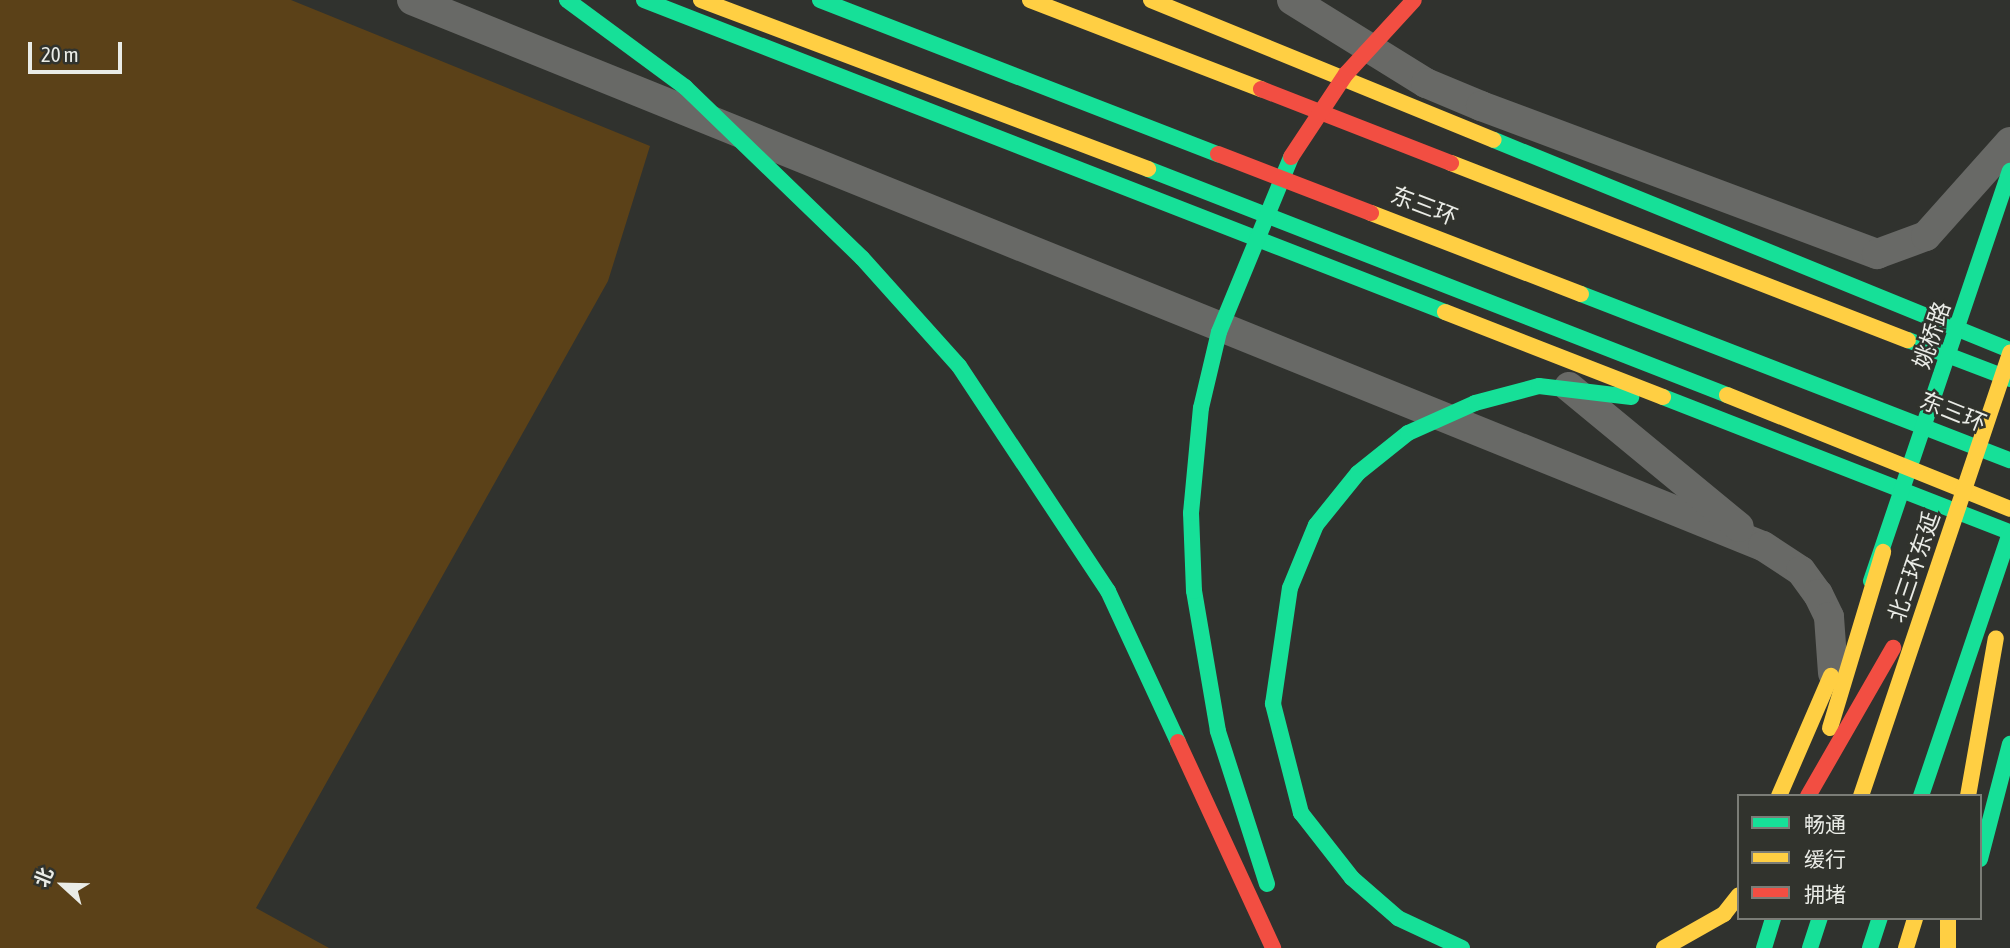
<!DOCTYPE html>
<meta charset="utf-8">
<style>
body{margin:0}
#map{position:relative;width:2010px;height:948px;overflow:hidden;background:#30322e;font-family:"Asap Condensed","Noto Sans SC",sans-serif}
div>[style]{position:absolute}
.green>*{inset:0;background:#5b4118}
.street>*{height:30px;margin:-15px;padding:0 15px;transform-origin:15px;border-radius:15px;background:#686966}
.fast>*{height:16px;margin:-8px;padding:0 8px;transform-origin:8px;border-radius:8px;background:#16e098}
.slow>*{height:16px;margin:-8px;padding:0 8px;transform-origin:8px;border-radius:8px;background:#ffcf43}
.jam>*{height:16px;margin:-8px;padding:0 8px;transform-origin:8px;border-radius:8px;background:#f24e42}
span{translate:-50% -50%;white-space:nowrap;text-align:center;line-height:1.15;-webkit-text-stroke:5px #31332d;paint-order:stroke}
.street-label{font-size:23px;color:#eaece7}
.legend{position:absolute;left:1737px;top:794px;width:245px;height:126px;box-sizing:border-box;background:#31332d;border:2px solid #7b7d77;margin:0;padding:9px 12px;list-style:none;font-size:21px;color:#eaece7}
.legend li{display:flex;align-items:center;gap:14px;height:35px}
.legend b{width:35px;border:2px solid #7b7d77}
.north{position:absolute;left:28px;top:850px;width:70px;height:70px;-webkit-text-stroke:5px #31332d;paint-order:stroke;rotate:292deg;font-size:19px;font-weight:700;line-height:28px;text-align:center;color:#eaece7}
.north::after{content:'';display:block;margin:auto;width:24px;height:32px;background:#eaece7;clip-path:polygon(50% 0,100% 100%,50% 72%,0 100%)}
.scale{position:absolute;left:28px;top:42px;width:94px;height:32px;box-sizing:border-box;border:4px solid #eaece7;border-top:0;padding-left:9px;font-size:21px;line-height:24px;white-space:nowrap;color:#eaece7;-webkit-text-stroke:5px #31332d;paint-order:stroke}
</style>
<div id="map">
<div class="green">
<div style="clip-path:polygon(0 0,291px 0,650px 146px,608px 281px,256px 908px,329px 948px,0 948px)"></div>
</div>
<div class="street">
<div style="left:412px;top:0;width:1457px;rotate:22.01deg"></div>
<div style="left:1763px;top:546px;width:45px;rotate:33.3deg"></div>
<div style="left:1801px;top:571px;width:29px;rotate:54deg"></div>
<div style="left:1818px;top:594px;width:25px;rotate:64deg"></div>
<div style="left:1829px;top:617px;width:56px;rotate:85.9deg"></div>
<div style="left:1292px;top:0;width:158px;rotate:31.8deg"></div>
<div style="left:1426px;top:83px;width:60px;rotate:22.7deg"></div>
<div style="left:1481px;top:106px;width:423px;rotate:20.5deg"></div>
<div style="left:1877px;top:254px;width:52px;rotate:-20.2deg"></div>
<div style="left:1926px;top:236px;width:126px;rotate:-48.2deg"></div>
<div style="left:1569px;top:387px;width:220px;rotate:39.5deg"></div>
</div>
<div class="fast">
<div style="left:567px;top:0;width:147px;rotate:36.4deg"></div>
<div style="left:685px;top:87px;width:246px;rotate:44deg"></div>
<div style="left:862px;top:258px;width:145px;rotate:48.1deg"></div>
<div style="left:959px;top:366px;width:270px;rotate:56.5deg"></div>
<div style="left:1108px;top:591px;width:166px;rotate:65.1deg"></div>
<div style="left:644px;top:0;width:860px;rotate:21.28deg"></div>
<div style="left:820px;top:0;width:427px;rotate:21.2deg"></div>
<div style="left:1494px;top:140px;width:557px;rotate:22.15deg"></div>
<div style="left:1148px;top:169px;width:622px;rotate:21.32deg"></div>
<div style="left:1581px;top:294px;width:460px;rotate:21.2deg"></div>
<div style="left:1908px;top:340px;width:109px;rotate:20.9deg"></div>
<div style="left:1663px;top:397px;width:372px;rotate:21.3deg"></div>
<div style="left:1871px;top:581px;width:433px;rotate:-71.3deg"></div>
<div style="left:1921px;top:796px;width:278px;rotate:-71.3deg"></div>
<div style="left:1980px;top:859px;width:119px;rotate:-75.4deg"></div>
<div style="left:1267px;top:884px;width:161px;rotate:-107.8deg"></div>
<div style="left:1218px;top:731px;width:142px;rotate:-99.7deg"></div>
<div style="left:1194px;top:591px;width:78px;rotate:-92.2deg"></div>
<div style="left:1191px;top:513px;width:105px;rotate:-84.6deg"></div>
<div style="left:1201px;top:408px;width:78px;rotate:-76.7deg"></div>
<div style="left:1219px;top:332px;width:189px;rotate:-67.6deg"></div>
<div style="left:1462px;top:948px;width:71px;rotate:-154.9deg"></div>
<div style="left:1398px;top:918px;width:61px;rotate:-139deg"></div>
<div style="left:1352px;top:878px;width:83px;rotate:-128.1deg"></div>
<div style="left:1301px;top:813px;width:113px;rotate:-104.4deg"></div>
<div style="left:1273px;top:704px;width:117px;rotate:-81.7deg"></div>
<div style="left:1290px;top:588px;width:68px;rotate:-67.6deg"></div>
<div style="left:1316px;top:525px;width:67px;rotate:-51.1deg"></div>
<div style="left:1358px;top:473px;width:64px;rotate:-38.7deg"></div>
<div style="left:1408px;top:433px;width:73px;rotate:-24.1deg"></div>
<div style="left:1475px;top:403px;width:66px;rotate:-14.9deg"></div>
<div style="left:1539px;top:386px;width:93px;rotate:6.8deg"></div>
<div style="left:1764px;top:948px;width:31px;rotate:-73deg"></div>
<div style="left:1810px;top:948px;width:32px;rotate:-72deg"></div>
<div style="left:1870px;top:948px;width:32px;rotate:-72deg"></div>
</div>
<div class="slow">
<div style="left:701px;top:0;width:478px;rotate:20.7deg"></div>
<div style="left:1030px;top:0;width:248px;rotate:21.1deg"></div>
<div style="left:1151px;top:0;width:370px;rotate:22.2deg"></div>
<div style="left:1451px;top:163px;width:490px;rotate:21.2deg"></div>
<div style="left:1371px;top:213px;width:225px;rotate:21.1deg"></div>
<div style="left:1445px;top:312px;width:234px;rotate:21.3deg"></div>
<div style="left:1727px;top:395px;width:305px;rotate:21.9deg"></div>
<div style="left:1830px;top:728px;width:184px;rotate:-73.2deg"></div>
<div style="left:1779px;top:796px;width:131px;rotate:-66.6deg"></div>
<div style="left:1861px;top:796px;width:468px;rotate:-71.4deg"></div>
<div style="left:1968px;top:796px;width:160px;rotate:-80deg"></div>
<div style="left:1948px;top:918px;width:30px;rotate:90deg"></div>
<div style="left:1664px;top:948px;width:69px;rotate:-29.5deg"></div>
<div style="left:1724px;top:914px;width:24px;rotate:-52deg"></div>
<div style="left:1906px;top:948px;width:31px;rotate:-73deg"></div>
</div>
<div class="jam">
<div style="left:1261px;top:89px;width:204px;rotate:21.3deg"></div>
<div style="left:1218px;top:154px;width:164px;rotate:21.1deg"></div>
<div style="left:1291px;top:157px;width:100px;rotate:-56.5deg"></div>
<div style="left:1346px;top:74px;width:100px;rotate:-47.4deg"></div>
<div style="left:1178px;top:742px;width:227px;rotate:65.2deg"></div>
<div style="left:1808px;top:796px;width:171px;rotate:-60.1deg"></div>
</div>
<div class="street-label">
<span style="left:1424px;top:206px;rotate:21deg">东三环</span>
<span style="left:1932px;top:335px;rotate:-71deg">姚桥路</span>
<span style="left:1953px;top:412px;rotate:22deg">东三环</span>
<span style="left:1914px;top:567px;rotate:-71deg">北三环东延</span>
</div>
<ul class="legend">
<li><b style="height:9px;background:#16e098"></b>畅通</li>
<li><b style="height:9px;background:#ffcf43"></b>缓行</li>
<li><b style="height:9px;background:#f24e42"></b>拥堵</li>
</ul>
<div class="north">北</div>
<div class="scale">20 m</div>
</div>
